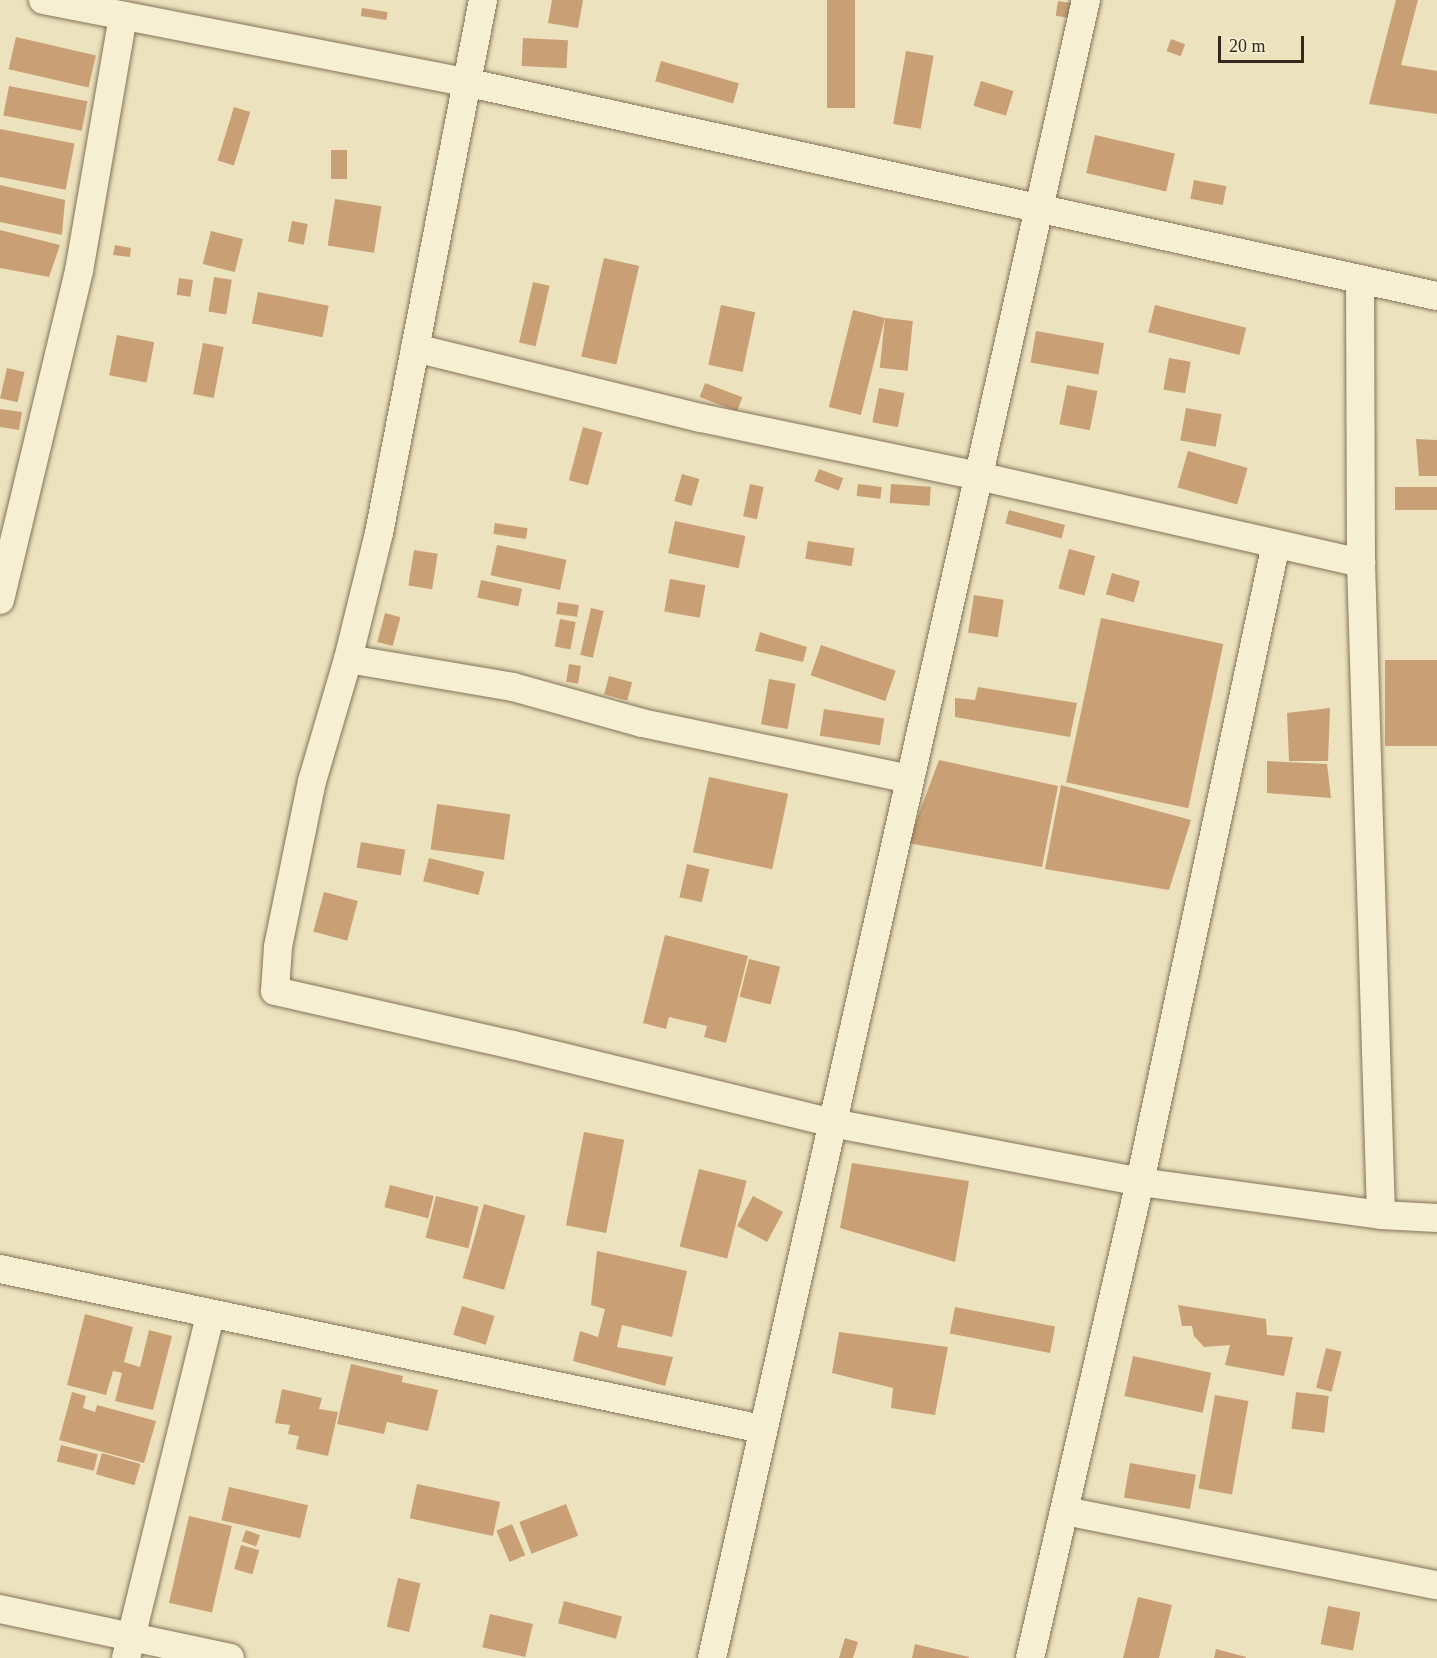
<!DOCTYPE html>
<style>
body{margin:0}
#map{position:relative;width:1437px;height:1658px;overflow:hidden;background:#ece2be;font-family:"Times New Roman",serif}
div>[style]{position:absolute}
.building>*{inset:0;background:#c9a075;transform-origin:0 0}
.roads{filter:drop-shadow(0 0 2px #837358) drop-shadow(0 0 2px #837358)}
.minor>*{height:28px;margin:-14px;padding:0 14px;transform-origin:14px;border-radius:14px;background:#f7efd1}
span{translate:-50% -50%;white-space:nowrap;text-align:center;line-height:1.15;-webkit-text-stroke:5px #f3ecce;paint-order:stroke}
.scale{position:absolute;left:1218px;top:36px;width:86px;height:27px;box-sizing:border-box;border:3px solid #33291c;border-top:0;padding-left:8px;font-size:18px;line-height:21px;white-space:nowrap;color:#33291c;-webkit-text-stroke:4px #f3ecce;paint-order:stroke}
</style>
<div id="map">
<div class="building">
<div style="clip-path:polygon(552px 0,583px 0,578px 28px,548px 23px)"></div>
<div style="left:827px;top:0;width:28px;height:108px"></div>
<div style="clip-path:polygon(1396px 0,1418px 0,1401px 65px,1437px 71px,1437px 114px,1369px 104px)"></div>
<div style="left:1058px;top:1px;width:13px;height:15px;rotate:9deg"></div>
<div style="left:362px;top:8px;width:26px;height:8px;rotate:9deg"></div>
<div style="left:16px;top:37px;width:82px;height:33px;rotate:13deg"></div>
<div style="left:523px;top:38px;width:45px;height:28px;rotate:3deg"></div>
<div style="left:1171px;top:39px;width:15px;height:13px;rotate:20deg"></div>
<div style="left:906px;top:51px;width:28px;height:74px;rotate:10deg"></div>
<div style="left:661px;top:61px;width:81px;height:21px;rotate:16deg"></div>
<div style="left:981px;top:81px;width:34px;height:26px;rotate:17deg"></div>
<div style="left:9px;top:86px;width:80px;height:30px;rotate:11deg"></div>
<div style="left:234px;top:107px;width:17px;height:56px;rotate:17deg"></div>
<div style="left:0;top:129px;width:76px;height:47px;rotate:11deg"></div>
<div style="left:1095px;top:135px;width:82px;height:39px;rotate:13deg"></div>
<div style="left:347px;top:150px;width:29px;height:16px;rotate:90deg"></div>
<div style="left:1194px;top:180px;width:33px;height:19px;rotate:11deg"></div>
<div style="clip-path:polygon(0 185px,65px 200px,62px 235px,0 222px)"></div>
<div style="left:335px;top:199px;width:47px;height:47px;rotate:9deg"></div>
<div style="left:292px;top:221px;width:16px;height:21px;rotate:11deg"></div>
<div style="clip-path:polygon(0 230px,60px 245px,49px 277px,0 268px)"></div>
<div style="left:211px;top:231px;width:33px;height:34px;rotate:14deg"></div>
<div style="clip-path:polygon(115px 245px,131px 248px,130px 257px,113px 255px)"></div>
<div style="left:604px;top:258px;width:36px;height:101px;rotate:13deg"></div>
<div style="left:214px;top:277px;width:18px;height:35px;rotate:9deg"></div>
<div style="left:179px;top:278px;width:14px;height:17px;rotate:8deg"></div>
<div style="left:533px;top:282px;width:17px;height:62px;rotate:13deg"></div>
<div style="left:258px;top:292px;width:72px;height:32px;rotate:11deg"></div>
<div style="left:721px;top:305px;width:35px;height:61px;rotate:12deg"></div>
<div style="left:1155px;top:305px;width:94px;height:28px;rotate:14deg"></div>
<div style="left:853px;top:310px;width:33px;height:100px;rotate:14deg"></div>
<div style="left:885px;top:318px;width:28px;height:50px;rotate:6deg"></div>
<div style="left:1036px;top:331px;width:69px;height:32px;rotate:10deg"></div>
<div style="left:117px;top:335px;width:38px;height:41px;rotate:11deg"></div>
<div style="left:203px;top:343px;width:21px;height:52px;rotate:11deg"></div>
<div style="left:1169px;top:358px;width:22px;height:32px;rotate:10deg"></div>
<div style="left:7px;top:368px;width:18px;height:31px;rotate:13deg"></div>
<div style="left:705px;top:383px;width:40px;height:15px;rotate:21deg"></div>
<div style="left:1067px;top:385px;width:31px;height:40px;rotate:11deg"></div>
<div style="left:879px;top:388px;width:26px;height:35px;rotate:11deg"></div>
<div style="left:1186px;top:408px;width:36px;height:33px;rotate:10deg"></div>
<div style="clip-path:polygon(0 409px,22px 412px,19px 430px,0 427px)"></div>
<div style="left:583px;top:427px;width:20px;height:55px;rotate:15deg"></div>
<div style="clip-path:polygon(1416px 439px,1437px 440px,1437px 476px,1419px 476px)"></div>
<div style="left:1188px;top:451px;width:62px;height:38px;rotate:16deg"></div>
<div style="left:819px;top:469px;width:26px;height:13px;rotate:21deg"></div>
<div style="left:682px;top:474px;width:18px;height:28px;rotate:16deg"></div>
<div style="left:750px;top:484px;width:14px;height:33px;rotate:12deg"></div>
<div style="left:858px;top:484px;width:24px;height:12px;rotate:7deg"></div>
<div style="left:891px;top:484px;width:40px;height:19px;rotate:4deg"></div>
<div style="left:1437px;top:487px;width:23px;height:42px;rotate:90deg"></div>
<div style="left:1009px;top:510px;width:58px;height:14px;rotate:15deg"></div>
<div style="left:675px;top:521px;width:72px;height:33px;rotate:12deg"></div>
<div style="left:495px;top:523px;width:33px;height:11px;rotate:9deg"></div>
<div style="left:808px;top:541px;width:47px;height:18px;rotate:9deg"></div>
<div style="left:497px;top:545px;width:71px;height:31px;rotate:12deg"></div>
<div style="left:1069px;top:549px;width:27px;height:41px;rotate:15deg"></div>
<div style="left:414px;top:550px;width:24px;height:36px;rotate:9deg"></div>
<div style="left:1112px;top:573px;width:29px;height:22px;rotate:16deg"></div>
<div style="left:670px;top:579px;width:36px;height:33px;rotate:10deg"></div>
<div style="left:481px;top:580px;width:42px;height:18px;rotate:12deg"></div>
<div style="left:974px;top:595px;width:30px;height:38px;rotate:9deg"></div>
<div style="left:558px;top:602px;width:21px;height:12px;rotate:8deg"></div>
<div style="left:591px;top:608px;width:13px;height:48px;rotate:13deg"></div>
<div style="left:385px;top:613px;width:16px;height:30px;rotate:15deg"></div>
<div style="left:1101px;top:618px;width:125px;height:168px;rotate:12deg"></div>
<div style="left:560px;top:619px;width:16px;height:28px;rotate:11deg"></div>
<div style="clip-path:polygon(760px 632px,807px 647px,803px 662px,755px 651px)"></div>
<div style="left:821px;top:645px;width:79px;height:32px;rotate:19deg"></div>
<div style="left:1437px;top:660px;width:86px;height:52px;rotate:90deg"></div>
<div style="left:569px;top:664px;width:12px;height:18px;rotate:9deg"></div>
<div style="left:609px;top:676px;width:24px;height:19px;rotate:15deg"></div>
<div style="left:769px;top:679px;width:27px;height:46px;rotate:10deg"></div>
<div style="clip-path:polygon(978px 687px,1077px 703px,1070px 737px,955px 717px,955px 698px,975px 700px)"></div>
<div style="clip-path:polygon(1330px 708px,1328px 761px,1289px 761px,1287px 713px)"></div>
<div style="left:824px;top:709px;width:61px;height:27px;rotate:9deg"></div>
<div style="clip-path:polygon(939px 760px,1058px 786px,1042px 867px,908px 843px)"></div>
<div style="clip-path:polygon(1267px 761px,1327px 764px,1331px 798px,1267px 793px)"></div>
<div style="left:709px;top:777px;width:81px;height:77px;rotate:12deg"></div>
<div style="clip-path:polygon(1061px 785px,1191px 820px,1169px 890px,1045px 869px)"></div>
<div style="left:437px;top:804px;width:74px;height:46px;rotate:8deg"></div>
<div style="left:361px;top:842px;width:45px;height:26px;rotate:10deg"></div>
<div style="left:429px;top:858px;width:57px;height:24px;rotate:14deg"></div>
<div style="left:687px;top:864px;width:23px;height:34px;rotate:13deg"></div>
<div style="left:324px;top:892px;width:35px;height:41px;rotate:15deg"></div>
<div style="clip-path:polygon(665px 935px,748px 956px,726px 1043px,704px 1037px,707px 1026px,669px 1017px,666px 1029px,643px 1023px)"></div>
<div style="left:749px;top:959px;width:32px;height:39px;rotate:14deg"></div>
<div style="left:584px;top:1132px;width:41px;height:95px;rotate:11deg"></div>
<div style="clip-path:polygon(852px 1163px,969px 1181px,955px 1262px,840px 1228px)"></div>
<div style="left:699px;top:1169px;width:49px;height:80px;rotate:14deg"></div>
<div style="left:390px;top:1185px;width:45px;height:23px;rotate:14deg"></div>
<div style="left:436px;top:1196px;width:44px;height:43px;rotate:14deg"></div>
<div style="left:753px;top:1196px;width:34px;height:34px;rotate:28deg"></div>
<div style="left:484px;top:1204px;width:43px;height:77px;rotate:16deg"></div>
<div style="clip-path:polygon(597px 1251px,687px 1271px,672px 1337px,622px 1325px,617px 1347px,673px 1357px,665px 1386px,573px 1361px,580px 1331px,598px 1337px,605px 1309px,591px 1305px)"></div>
<div style="clip-path:polygon(1178px 1305px,1266px 1319px,1267px 1335px,1293px 1337px,1284px 1376px,1225px 1365px,1230px 1345px,1204px 1347px,1194px 1336px,1192px 1326px,1182px 1326px)"></div>
<div style="left:462px;top:1306px;width:34px;height:30px;rotate:17deg"></div>
<div style="left:955px;top:1307px;width:102px;height:27px;rotate:11deg"></div>
<div style="clip-path:polygon(85px 1314px,133px 1327px,124px 1362px,140px 1367px,149px 1330px,172px 1336px,153px 1410px,115px 1401px,122px 1373px,113px 1371px,106px 1395px,67px 1385px)"></div>
<div style="clip-path:polygon(839px 1332px,948px 1347px,935px 1415px,891px 1408px,893px 1388px,832px 1373px)"></div>
<div style="left:1326px;top:1348px;width:16px;height:41px;rotate:14deg"></div>
<div style="left:1133px;top:1356px;width:80px;height:41px;rotate:12deg"></div>
<div style="clip-path:polygon(351px 1364px,403px 1376px,402px 1382px,438px 1390px,428px 1431px,387px 1422px,384px 1434px,337px 1424px)"></div>
<div style="clip-path:polygon(282px 1389px,322px 1398px,319px 1409px,338px 1412px,328px 1456px,296px 1449px,299px 1436px,288px 1434px,290px 1425px,275px 1423px)"></div>
<div style="clip-path:polygon(72px 1392px,86px 1396px,83px 1408px,95px 1412px,97px 1405px,156px 1421px,144px 1463px,59px 1440px)"></div>
<div style="left:1296px;top:1392px;width:33px;height:37px;rotate:7deg"></div>
<div style="left:1215px;top:1395px;width:34px;height:95px;rotate:10deg"></div>
<div style="left:61px;top:1445px;width:38px;height:17px;rotate:14deg"></div>
<div style="left:102px;top:1453px;width:40px;height:22px;rotate:16deg"></div>
<div style="left:1130px;top:1463px;width:67px;height:35px;rotate:10deg"></div>
<div style="left:417px;top:1484px;width:85px;height:35px;rotate:12deg"></div>
<div style="left:229px;top:1487px;width:81px;height:34px;rotate:13deg"></div>
<div style="left:566px;top:1504px;width:34px;height:50px;rotate:69deg"></div>
<div style="left:189px;top:1516px;width:44px;height:89px;rotate:13deg"></div>
<div style="left:512px;top:1524px;width:34px;height:17px;rotate:67deg"></div>
<div style="left:246px;top:1530px;width:15px;height:12px;rotate:20deg"></div>
<div style="left:241px;top:1545px;width:19px;height:25px;rotate:16deg"></div>
<div style="left:398px;top:1578px;width:23px;height:50px;rotate:13deg"></div>
<div style="clip-path:polygon(1138px 1597px,1172px 1605px,1159px 1658px,1123px 1658px)"></div>
<div style="left:564px;top:1601px;width:60px;height:23px;rotate:15deg"></div>
<div style="left:1328px;top:1606px;width:33px;height:39px;rotate:11deg"></div>
<div style="left:490px;top:1614px;width:44px;height:34px;rotate:13deg"></div>
<div style="clip-path:polygon(845px 1638px,858px 1642px,853px 1658px,839px 1658px)"></div>
<div style="clip-path:polygon(915px 1644px,969px 1657px,969px 1658px,912px 1658px)"></div>
<div style="clip-path:polygon(1216px 1649px,1246px 1657px,1246px 1658px,1214px 1658px)"></div>
</div>
<div class="roads">
<div class="minor">
<div style="left:43px;top:0;width:430px;rotate:11deg"></div>
<div style="left:465px;top:82px;width:995px;rotate:12.42deg"></div>
<div style="left:483px;top:0;width:543px;rotate:101.04deg"></div>
<div style="left:379px;top:533px;width:130px;rotate:103.8deg"></div>
<div style="left:348px;top:659px;width:127px;rotate:106.4deg"></div>
<div style="left:312px;top:781px;width:169px;rotate:101.6deg"></div>
<div style="left:278px;top:947px;width:44px;rotate:93.9deg"></div>
<div style="left:275px;top:991px;width:244px;rotate:12.8deg"></div>
<div style="left:513px;top:1045px;width:328px;rotate:13.7deg"></div>
<div style="left:832px;top:1123px;width:314px;rotate:10.8deg"></div>
<div style="left:1140px;top:1182px;width:243px;rotate:7.8deg"></div>
<div style="left:1381px;top:1215px;width:56px;rotate:3.1deg"></div>
<div style="left:1360px;top:279px;width:284px;rotate:89.8deg"></div>
<div style="left:1361px;top:563px;width:652px;rotate:88.24deg"></div>
<div style="left:415px;top:348px;width:294px;rotate:13.8deg"></div>
<div style="left:701px;top:418px;width:283px;rotate:11.8deg"></div>
<div style="left:978px;top:476px;width:393px;rotate:12.8deg"></div>
<div style="left:0;top:600px;width:338px;rotate:-76.5deg"></div>
<div style="left:79px;top:271px;width:259px;rotate:-80.2deg"></div>
<div style="left:348px;top:659px;width:167px;rotate:9.6deg"></div>
<div style="left:513px;top:687px;width:134px;rotate:15.6deg"></div>
<div style="left:642px;top:723px;width:273px;rotate:11.8deg"></div>
<div style="left:0;top:1269px;width:779px;rotate:11.86deg"></div>
<div style="left:1065px;top:1511px;width:379px;rotate:11.3deg"></div>
<div style="left:0;top:1609px;width:235px;rotate:12deg"></div>
<div style="left:126px;top:1658px;width:353px;rotate:-76.2deg"></div>
<div style="left:712px;top:1658px;width:1700px;rotate:-77.29deg"></div>
<div style="left:1030px;top:1658px;width:489px;rotate:-77deg"></div>
<div style="left:1140px;top:1182px;width:652px;rotate:-77.97deg"></div>
</div>
</div>
<div class="scale">20 m</div>
</div>
